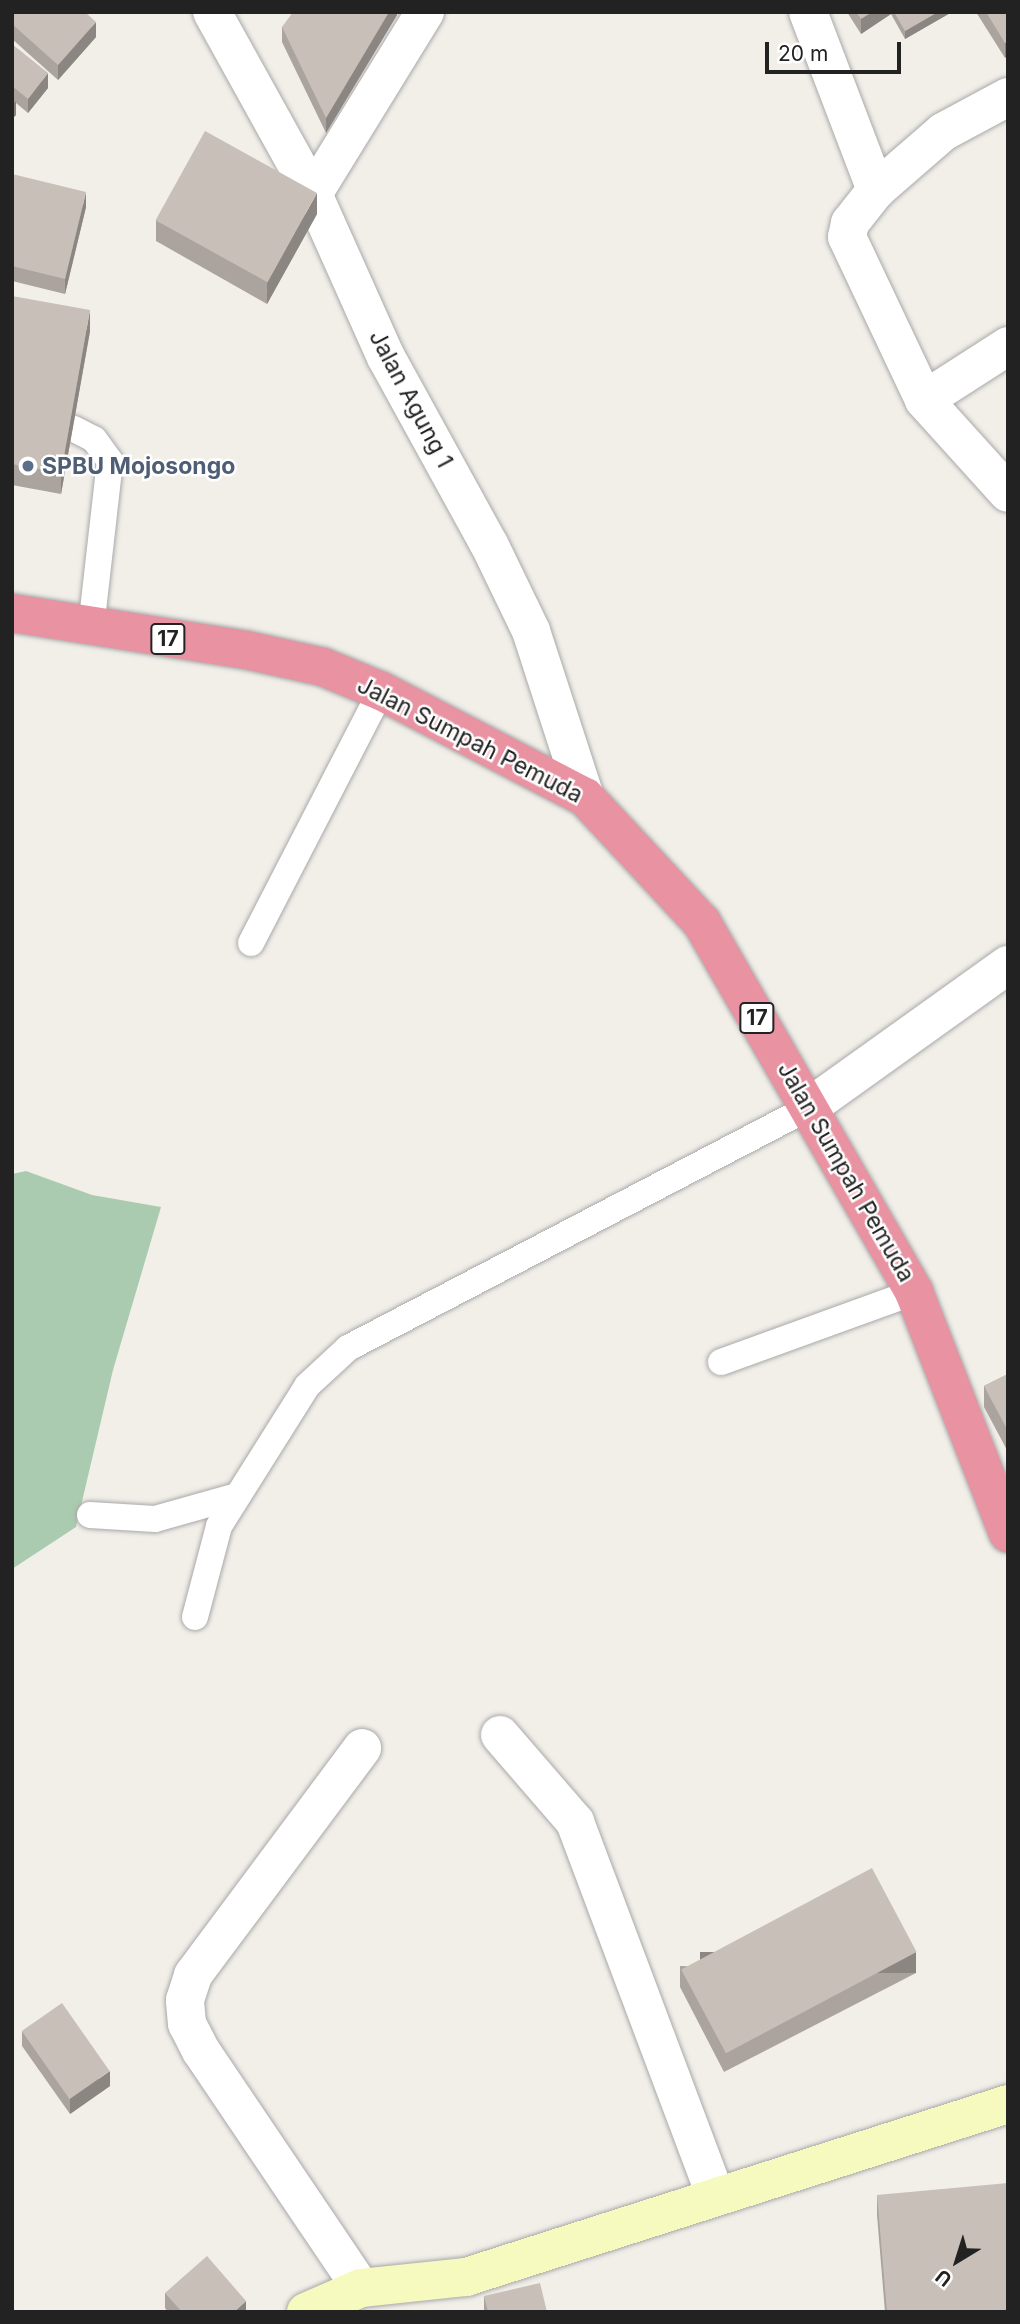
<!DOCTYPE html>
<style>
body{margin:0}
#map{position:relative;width:1020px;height:2324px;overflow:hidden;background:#f2efe9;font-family:Inter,sans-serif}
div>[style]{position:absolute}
.cemetery>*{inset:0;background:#aacbaf}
.roads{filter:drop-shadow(0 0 2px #a9a9a9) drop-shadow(0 0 2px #a9a9a9)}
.lane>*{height:26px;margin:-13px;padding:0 13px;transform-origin:13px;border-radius:13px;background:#fff}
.street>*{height:38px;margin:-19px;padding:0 19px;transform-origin:19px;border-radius:19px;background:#fff}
.secondary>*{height:38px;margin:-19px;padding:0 19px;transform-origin:19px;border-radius:19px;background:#f7fabf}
.highway>*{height:38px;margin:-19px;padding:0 19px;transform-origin:19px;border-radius:19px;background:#e892a2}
.wall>*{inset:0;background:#aba49e}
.shaded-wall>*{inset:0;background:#8b8681;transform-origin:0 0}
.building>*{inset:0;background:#c7bfb8;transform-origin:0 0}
.dots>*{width:19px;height:19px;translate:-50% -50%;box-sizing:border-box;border:4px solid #fff;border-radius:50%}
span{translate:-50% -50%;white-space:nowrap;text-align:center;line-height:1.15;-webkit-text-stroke:5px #fff;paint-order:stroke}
.shield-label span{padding:2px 5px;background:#fff;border:2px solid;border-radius:5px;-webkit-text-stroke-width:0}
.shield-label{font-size:21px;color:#222;font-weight:700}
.street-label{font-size:23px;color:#222}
.service-label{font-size:23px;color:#4e5e75;font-weight:700}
.left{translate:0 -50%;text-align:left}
.frame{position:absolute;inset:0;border:14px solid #222;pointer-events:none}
.north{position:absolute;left:922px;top:2226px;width:70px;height:70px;-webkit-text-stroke:5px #fff;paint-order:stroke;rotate:218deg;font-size:19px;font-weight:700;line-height:28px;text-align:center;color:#222}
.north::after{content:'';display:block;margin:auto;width:24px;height:32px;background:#222;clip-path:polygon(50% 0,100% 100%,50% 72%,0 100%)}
.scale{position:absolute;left:765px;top:42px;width:136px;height:32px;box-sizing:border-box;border:4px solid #222;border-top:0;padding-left:9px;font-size:21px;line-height:24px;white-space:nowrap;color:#222;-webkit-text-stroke:5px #fff;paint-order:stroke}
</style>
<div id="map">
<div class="cemetery">
<div style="clip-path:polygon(26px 1171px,92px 1195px,161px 1207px,113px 1370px,76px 1527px,12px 1569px,12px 1174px)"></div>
</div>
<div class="roads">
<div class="lane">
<div style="left:74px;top:429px;width:22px;rotate:27deg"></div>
<div style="left:94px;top:439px;width:27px;rotate:54deg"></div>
<div style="left:110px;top:461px;width:168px;rotate:96.5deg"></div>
<div style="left:251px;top:943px;width:284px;rotate:-62.7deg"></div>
<div style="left:721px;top:1362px;width:205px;rotate:-19.9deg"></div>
<div style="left:90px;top:1515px;width:65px;rotate:3.5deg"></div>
<div style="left:155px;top:1519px;width:85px;rotate:-15.7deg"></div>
<div style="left:195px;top:1617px;width:94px;rotate:-75.2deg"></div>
<div style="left:219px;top:1526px;width:165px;rotate:-57.8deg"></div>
<div style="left:307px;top:1386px;width:56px;rotate:-42.8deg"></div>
<div style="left:348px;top:1348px;width:519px;rotate:-27.55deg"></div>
</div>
<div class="street">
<div style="left:212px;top:12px;width:208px;rotate:61deg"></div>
<div style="left:313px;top:194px;width:179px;rotate:65.9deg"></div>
<div style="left:386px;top:357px;width:213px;rotate:61.2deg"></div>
<div style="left:489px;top:544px;width:97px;rotate:64.2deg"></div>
<div style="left:531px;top:631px;width:175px;rotate:72deg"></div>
<div style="left:808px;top:12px;width:191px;rotate:69.1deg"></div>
<div style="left:1008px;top:97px;width:74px;rotate:151.7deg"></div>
<div style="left:943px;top:132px;width:89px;rotate:139.1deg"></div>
<div style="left:876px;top:190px;width:42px;rotate:128.2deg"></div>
<div style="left:850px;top:223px;width:14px;rotate:102deg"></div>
<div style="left:847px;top:237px;width:180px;rotate:64.7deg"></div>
<div style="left:924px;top:400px;width:125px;rotate:47.9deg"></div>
<div style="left:313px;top:194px;width:214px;rotate:-58.4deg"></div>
<div style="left:924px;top:400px;width:100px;rotate:-32.7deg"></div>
<div style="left:808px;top:1108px;width:246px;rotate:-35.6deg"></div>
<div style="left:500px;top:1735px;width:115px;rotate:49.2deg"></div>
<div style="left:575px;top:1822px;width:397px;rotate:69.4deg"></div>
<div style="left:361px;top:2288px;width:286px;rotate:-124deg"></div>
<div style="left:201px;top:2051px;width:30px;rotate:-117deg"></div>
<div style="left:187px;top:2024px;width:24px;rotate:-95deg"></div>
<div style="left:185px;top:2000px;width:26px;rotate:-72deg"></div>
<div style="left:193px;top:1975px;width:283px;rotate:-53.3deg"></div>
</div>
<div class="secondary">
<div style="left:306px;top:2312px;width:60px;rotate:-23.6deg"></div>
<div style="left:361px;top:2288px;width:106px;rotate:-6deg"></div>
<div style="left:466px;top:2277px;width:569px;rotate:-17.7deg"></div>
</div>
<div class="highway">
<div style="left:12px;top:613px;width:237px;rotate:9deg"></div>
<div style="left:246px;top:650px;width:79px;rotate:12.4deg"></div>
<div style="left:323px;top:667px;width:63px;rotate:22.5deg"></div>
<div style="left:381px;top:691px;width:230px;rotate:27.5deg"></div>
<div style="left:585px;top:797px;width:172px;rotate:47.1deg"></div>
<div style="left:702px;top:923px;width:426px;rotate:60.1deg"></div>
<div style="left:914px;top:1292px;width:259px;rotate:68.7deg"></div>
</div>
</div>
<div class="wall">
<div style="clip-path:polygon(13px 12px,85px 12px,96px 37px,58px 80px,12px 39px,12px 15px)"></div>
<div style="clip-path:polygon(397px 12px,397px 15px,326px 133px,282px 42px,282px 27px)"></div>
<div style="clip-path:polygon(847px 12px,952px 12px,905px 39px,891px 14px,861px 34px)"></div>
<div style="clip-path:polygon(976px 12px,1008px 12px,1008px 57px,1005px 58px)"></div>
<div style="clip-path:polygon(12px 44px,48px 88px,28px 113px,16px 103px,16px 115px,12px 119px)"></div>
<div style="clip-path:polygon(12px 174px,86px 207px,65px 294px,12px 281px)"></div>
<div style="clip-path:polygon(317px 214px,267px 304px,156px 241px,156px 220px)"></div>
<div style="clip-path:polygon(12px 296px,90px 331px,61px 494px,12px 485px)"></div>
<div style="clip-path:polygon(1008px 1374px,1008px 1452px,984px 1407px,984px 1386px)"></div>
<div style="clip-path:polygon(680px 1966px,916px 1973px,724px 2072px,680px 1987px)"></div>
<div style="clip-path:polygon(22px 2031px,110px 2086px,70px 2114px,22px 2046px)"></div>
<div style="clip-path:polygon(877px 2195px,1008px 2312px,885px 2312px,877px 2215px)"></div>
<div style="clip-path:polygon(165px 2293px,246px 2312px,168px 2312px,165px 2308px)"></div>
<div style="clip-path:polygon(484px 2296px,547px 2312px,484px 2312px)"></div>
</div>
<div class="shaded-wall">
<div style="clip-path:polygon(389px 12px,397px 12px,397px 15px,326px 133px,326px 118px)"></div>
<div style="clip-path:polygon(872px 12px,891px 12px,891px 14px,861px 34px,861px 19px)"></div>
<div style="clip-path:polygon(938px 12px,952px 12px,905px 39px,905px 31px)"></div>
<div style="clip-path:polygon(96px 22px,96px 37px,58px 80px,58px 65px)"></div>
<div style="left:1008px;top:42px;width:15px;height:3px;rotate:90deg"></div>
<div style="clip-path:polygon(48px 73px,48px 88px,28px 113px,28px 99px)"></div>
<div style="clip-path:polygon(16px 101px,16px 115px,12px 119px,12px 104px)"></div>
<div style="clip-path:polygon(86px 192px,86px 207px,65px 294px,65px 279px)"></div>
<div style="clip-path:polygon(317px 193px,317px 214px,267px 304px,267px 283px)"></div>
<div style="clip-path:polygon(90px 310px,90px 331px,61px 494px,61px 473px)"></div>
<div style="left:916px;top:1952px;width:21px;height:216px;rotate:90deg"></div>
<div style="clip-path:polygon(110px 2071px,110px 2086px,70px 2114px,70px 2099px)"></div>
<div style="clip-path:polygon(246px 2301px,246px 2312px,234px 2312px)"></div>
</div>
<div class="building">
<div style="clip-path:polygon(14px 12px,85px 12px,96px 22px,58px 65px,12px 24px,12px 15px)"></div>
<div style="clip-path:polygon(293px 12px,389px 12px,326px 118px,282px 27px)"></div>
<div style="clip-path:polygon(856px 12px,872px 12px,861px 19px)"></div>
<div style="clip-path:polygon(894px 12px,938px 12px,905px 31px)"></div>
<div style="clip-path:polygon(986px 12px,1008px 12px,1008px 42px,1005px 43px)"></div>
<div style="clip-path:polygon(12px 44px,48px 73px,28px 99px,12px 86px)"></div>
<div style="left:205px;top:131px;width:128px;height:102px;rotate:29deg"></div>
<div style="clip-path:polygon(12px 174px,86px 192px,65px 279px,12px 266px)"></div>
<div style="clip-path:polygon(12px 296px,90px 310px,61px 473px,12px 464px)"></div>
<div style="clip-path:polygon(1008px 1374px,1008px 1431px,984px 1386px)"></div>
<div style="left:872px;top:1868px;width:95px;height:216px;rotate:62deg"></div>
<div style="left:62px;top:2003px;width:83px;height:49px;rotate:55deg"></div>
<div style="clip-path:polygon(1008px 2183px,1008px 2312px,887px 2312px,877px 2195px)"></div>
<div style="clip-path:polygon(207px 2256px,246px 2301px,234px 2312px,182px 2312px,165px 2293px)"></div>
<div style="clip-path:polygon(540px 2283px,547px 2312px,488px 2312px,484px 2296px)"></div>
</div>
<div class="dots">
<div style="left:28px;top:466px;background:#5c6f8a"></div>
</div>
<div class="shield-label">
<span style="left:168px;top:639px">17</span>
<span style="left:757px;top:1018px">17</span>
</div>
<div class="street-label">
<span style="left:411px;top:399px;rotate:62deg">Jalan Agung 1</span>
<span style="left:470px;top:740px;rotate:27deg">Jalan Sumpah Pemuda</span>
<span style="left:846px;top:1172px;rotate:60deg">Jalan Sumpah Pemuda</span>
</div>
<div class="service-label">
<span class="left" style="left:42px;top:466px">SPBU Mojosongo</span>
</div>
<div class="frame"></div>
<div class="north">U</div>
<div class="scale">20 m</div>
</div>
